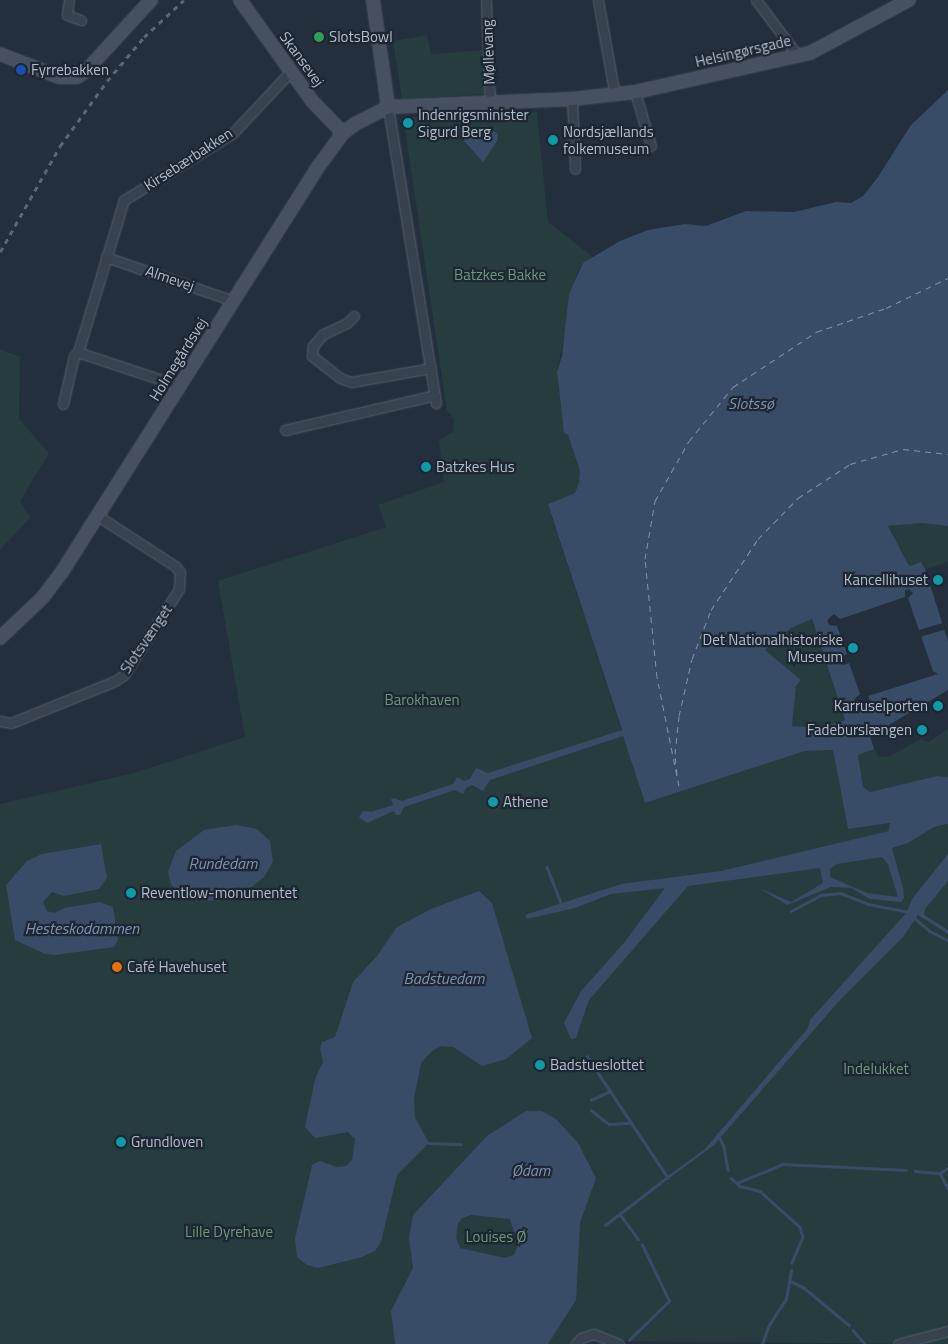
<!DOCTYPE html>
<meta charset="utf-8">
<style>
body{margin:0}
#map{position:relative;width:948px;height:1344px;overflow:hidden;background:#242f3e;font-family:"Titillium Web",sans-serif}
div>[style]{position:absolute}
.green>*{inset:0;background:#263c3f}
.water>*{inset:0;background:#394c67}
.pier>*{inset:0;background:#242f3e;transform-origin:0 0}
.stream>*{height:2.5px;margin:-1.25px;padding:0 1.25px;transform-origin:1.25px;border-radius:1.25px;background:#394c67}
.ferry>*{height:1px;margin-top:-0.5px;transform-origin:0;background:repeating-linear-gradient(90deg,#7c92b1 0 6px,transparent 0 11px)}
.roads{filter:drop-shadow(0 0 1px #565f6c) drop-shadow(0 0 1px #565f6c)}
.street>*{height:9px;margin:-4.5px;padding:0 4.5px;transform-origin:4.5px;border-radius:4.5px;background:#38414e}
.secondary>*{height:12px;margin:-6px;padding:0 6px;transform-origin:6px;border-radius:6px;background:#465061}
.rail>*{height:2.5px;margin-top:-1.25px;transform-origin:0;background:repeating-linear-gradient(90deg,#5a6575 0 5px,transparent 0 10px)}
.dots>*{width:14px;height:14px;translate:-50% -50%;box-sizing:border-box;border:2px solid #1d2633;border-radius:50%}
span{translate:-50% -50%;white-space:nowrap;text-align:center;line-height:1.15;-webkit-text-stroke:4.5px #1d2633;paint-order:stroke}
.poi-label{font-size:15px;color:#b4bcc9}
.left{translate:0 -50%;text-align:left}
.right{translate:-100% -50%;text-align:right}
.street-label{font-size:15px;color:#b4bcc9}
.park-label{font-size:15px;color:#6b9a76}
.water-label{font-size:16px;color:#7c92b1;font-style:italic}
</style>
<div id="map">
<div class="green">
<div style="clip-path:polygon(427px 35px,431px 54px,484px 50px,485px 94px,402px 99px,393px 41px)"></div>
<div style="clip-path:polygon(537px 112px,548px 222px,593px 257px,583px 263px,576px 276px,557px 372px,564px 433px,568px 435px,580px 472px,579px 482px,575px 493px,548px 504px,645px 803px,805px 751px,833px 750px,848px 829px,890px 823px,908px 843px,934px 827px,948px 824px,948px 1344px,587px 1341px,582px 1344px,0 1344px,0 804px,134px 773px,245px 737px,218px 581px,386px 527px,378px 505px,444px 482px,439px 440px,453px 432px,454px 419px,447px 411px,405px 129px,412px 123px,412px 117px)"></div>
<div style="clip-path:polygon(0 349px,20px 357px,19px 419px,49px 453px,20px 501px,30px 518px,0 550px)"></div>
<div style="clip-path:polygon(922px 523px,948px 526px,948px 562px,925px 569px,921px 562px,910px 566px,887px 526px)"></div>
<div style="clip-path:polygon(812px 619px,845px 720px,818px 728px,791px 727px,796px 686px,801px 680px,765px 650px,791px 628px)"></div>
<div style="clip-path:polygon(948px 729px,948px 777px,937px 776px,870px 792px,863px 787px,858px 755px,874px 749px,878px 756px,888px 757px,921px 739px,929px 742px)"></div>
</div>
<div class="water">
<div style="clip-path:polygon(evenodd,948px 90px,948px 526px,922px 523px,888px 526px,907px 562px,910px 566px,921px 562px,925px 569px,948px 641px,948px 690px,882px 729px,869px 733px,874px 749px,858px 755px,863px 787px,870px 792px,937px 776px,948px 777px,948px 824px,934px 827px,908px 843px,892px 848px,903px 888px,904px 898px,901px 902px,870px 899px,851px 888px,831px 887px,787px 905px,759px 888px,791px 902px,823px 883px,820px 868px,688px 886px,589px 1000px,576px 1038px,571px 1039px,564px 1023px,581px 991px,623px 944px,665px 888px,611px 894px,575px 908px,527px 919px,525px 915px,621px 884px,721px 871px,889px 831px,890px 823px,848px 829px,833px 750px,805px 751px,645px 803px,623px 736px,490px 780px,483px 791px,472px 785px,466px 788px,463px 794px,455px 790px,404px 807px,400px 815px,396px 815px,394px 811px,367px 823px,359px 817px,363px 811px,371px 812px,393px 805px,391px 799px,394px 798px,402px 801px,453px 784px,457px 777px,464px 781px,470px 779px,476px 768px,488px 773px,622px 730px,548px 504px,575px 493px,579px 482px,580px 471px,568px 435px,564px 433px,557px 372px,562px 356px,569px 294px,583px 263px,620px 241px,648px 230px,685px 224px,706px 226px,746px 211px,794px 212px,836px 202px,851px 203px,863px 196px,878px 177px,911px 125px,948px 90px,909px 589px,913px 593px,908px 598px,933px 671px,938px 674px,868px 696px,870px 701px,860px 706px,854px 699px,860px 694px,849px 663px,843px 665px,841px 657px,847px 654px,837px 626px,829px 625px,827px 620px,834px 614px,840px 619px,905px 597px,905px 590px,909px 589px,948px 90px,812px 619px,845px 720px,818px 728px,792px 726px,796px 686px,801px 680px,765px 650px,791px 628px,812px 619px,948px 90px,882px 857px,888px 864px,898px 897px,867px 893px,830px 877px,830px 869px,837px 864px,882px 857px)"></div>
<div style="clip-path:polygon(485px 125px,498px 134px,497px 141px,483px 162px,464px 141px,465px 133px)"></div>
<div style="clip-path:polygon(236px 825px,257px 829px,270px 841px,273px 862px,264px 877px,243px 894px,219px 901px,196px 900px,178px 892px,171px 884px,168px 872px,176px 851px,204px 830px)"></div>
<div style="clip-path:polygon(101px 844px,107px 878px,99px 889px,64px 896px,52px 892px,43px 902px,47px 911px,54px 913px,65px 908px,100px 902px,113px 907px,118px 940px,114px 947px,55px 955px,45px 954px,15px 940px,6px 885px,27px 861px,42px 854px)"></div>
<div style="clip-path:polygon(948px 854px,948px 881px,925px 909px,924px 915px,948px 930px,948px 934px,918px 915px,903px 937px,839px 1001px,714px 1145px,660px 1185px,658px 1183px,705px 1149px,808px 1028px,810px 1020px,907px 912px,912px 899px)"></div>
<div style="clip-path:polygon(479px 891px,492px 903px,532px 1038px,506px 1059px,482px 1066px,453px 1047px,441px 1046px,432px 1051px,421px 1063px,414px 1099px,415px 1118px,429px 1143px,397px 1175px,381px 1242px,375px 1251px,362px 1257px,318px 1268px,307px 1265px,297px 1257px,295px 1239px,312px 1165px,320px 1161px,337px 1167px,346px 1166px,352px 1160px,355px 1139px,348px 1132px,315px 1138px,305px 1127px,315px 1079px,323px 1062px,320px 1049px,322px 1042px,335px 1037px,353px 982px,377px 956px,397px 927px,431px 909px)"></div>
<div style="clip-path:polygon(evenodd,526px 1111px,542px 1111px,556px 1119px,578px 1143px,596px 1178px,580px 1223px,576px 1300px,548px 1344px,395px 1344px,391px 1311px,413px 1268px,409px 1238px,413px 1215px,487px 1136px,526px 1111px,471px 1215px,510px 1219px,518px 1245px,514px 1255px,505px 1258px,460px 1248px,456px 1238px,458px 1224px,462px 1218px,471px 1215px)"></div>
</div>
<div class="pier">
<div style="left:943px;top:623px;width:7px;height:25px;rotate:74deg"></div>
</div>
<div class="stream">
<div style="left:547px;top:867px;width:44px;rotate:68.7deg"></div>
<div style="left:791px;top:911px;width:34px;rotate:-28deg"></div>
<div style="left:821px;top:895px;width:19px;rotate:-6deg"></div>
<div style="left:840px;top:893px;width:30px;rotate:21deg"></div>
<div style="left:868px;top:904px;width:42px;rotate:11deg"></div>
<div style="left:912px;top:916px;width:23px;rotate:40deg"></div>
<div style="left:930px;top:931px;width:20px;rotate:27deg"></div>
<div style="left:587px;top:1056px;width:146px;rotate:56.4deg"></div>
<div style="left:591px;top:1100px;width:21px;rotate:-25deg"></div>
<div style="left:591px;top:1110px;width:23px;rotate:38deg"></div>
<div style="left:609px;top:1124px;width:22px;rotate:-3deg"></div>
<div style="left:718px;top:1134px;width:14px;rotate:65deg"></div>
<div style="left:724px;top:1147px;width:23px;rotate:80deg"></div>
<div style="left:429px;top:1143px;width:32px;rotate:2deg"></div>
<div style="left:915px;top:1171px;width:25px;rotate:5deg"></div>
<div style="left:940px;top:1173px;width:9px;rotate:-32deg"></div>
<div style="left:940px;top:1173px;width:17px;rotate:62deg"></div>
<div style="left:731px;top:1178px;width:12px;rotate:42deg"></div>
<div style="left:740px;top:1186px;width:21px;rotate:14deg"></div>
<div style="left:760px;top:1191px;width:54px;rotate:42deg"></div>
<div style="left:800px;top:1227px;width:10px;rotate:73deg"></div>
<div style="left:803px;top:1237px;width:28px;rotate:113deg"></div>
<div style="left:737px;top:1183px;width:50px;rotate:-22.4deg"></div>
<div style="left:783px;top:1164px;width:123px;rotate:2.8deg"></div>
<div style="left:620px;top:1214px;width:31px;rotate:54deg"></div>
<div style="left:605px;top:1225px;width:69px;rotate:-37.4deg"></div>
<div style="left:790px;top:1281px;width:14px;rotate:25deg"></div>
<div style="left:803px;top:1287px;width:60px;rotate:39.6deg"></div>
<div style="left:853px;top:1330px;width:18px;rotate:49deg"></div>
<div style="left:629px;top:1340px;width:56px;rotate:-44.3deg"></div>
<div style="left:669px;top:1301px;width:62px;rotate:-115.7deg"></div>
<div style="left:762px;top:1344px;width:20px;rotate:-70deg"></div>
<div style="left:769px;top:1325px;width:31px;rotate:-57deg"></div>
<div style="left:786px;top:1299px;width:29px;rotate:-80deg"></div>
</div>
<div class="ferry">
<div style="left:677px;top:774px;width:20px;rotate:-96deg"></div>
<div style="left:675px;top:754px;width:38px;rotate:-84deg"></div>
<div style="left:679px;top:716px;width:58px;rotate:-77.2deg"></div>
<div style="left:692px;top:659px;width:53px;rotate:-68.8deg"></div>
<div style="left:711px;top:610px;width:85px;rotate:-56.5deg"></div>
<div style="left:758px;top:539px;width:57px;rotate:-45.7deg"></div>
<div style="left:798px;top:498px;width:62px;rotate:-33.2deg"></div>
<div style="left:850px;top:464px;width:55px;rotate:-15.8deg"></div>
<div style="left:903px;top:449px;width:45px;rotate:6.3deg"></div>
<div style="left:679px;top:786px;width:111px;rotate:-101.4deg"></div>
<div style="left:657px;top:677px;width:119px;rotate:-95.8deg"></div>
<div style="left:645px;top:559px;width:59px;rotate:-80.2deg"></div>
<div style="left:655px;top:501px;width:69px;rotate:-60.5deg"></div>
<div style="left:689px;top:441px;width:70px;rotate:-50.8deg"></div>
<div style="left:733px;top:387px;width:100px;rotate:-33.5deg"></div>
<div style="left:816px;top:332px;width:74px;rotate:-18.9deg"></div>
<div style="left:886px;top:308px;width:69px;rotate:-25.8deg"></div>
</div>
<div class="roads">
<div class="street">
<div style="left:69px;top:0;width:15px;rotate:98deg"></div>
<div style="left:67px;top:15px;width:15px;rotate:20deg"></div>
<div style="left:598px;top:0;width:97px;rotate:80deg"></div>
<div style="left:756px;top:0;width:70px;rotate:53.1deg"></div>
<div style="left:486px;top:1px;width:102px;rotate:87.8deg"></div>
<div style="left:635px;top:92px;width:56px;rotate:73.5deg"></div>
<div style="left:572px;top:99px;width:70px;rotate:87.5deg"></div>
<div style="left:388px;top:107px;width:300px;rotate:80.8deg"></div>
<div style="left:106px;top:257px;width:135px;rotate:19deg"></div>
<div style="left:354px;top:316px;width:10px;rotate:135deg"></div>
<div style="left:347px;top:323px;width:26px;rotate:155deg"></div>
<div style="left:323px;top:334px;width:16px;rotate:130deg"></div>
<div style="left:313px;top:346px;width:10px;rotate:96deg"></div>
<div style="left:312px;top:356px;width:36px;rotate:38deg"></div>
<div style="left:340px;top:378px;width:12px;rotate:20deg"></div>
<div style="left:351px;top:382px;width:81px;rotate:-9.9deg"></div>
<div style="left:180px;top:386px;width:108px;rotate:-161.6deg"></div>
<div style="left:78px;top:352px;width:159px;rotate:-73.2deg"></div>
<div style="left:124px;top:200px;width:128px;rotate:-31.6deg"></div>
<div style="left:233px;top:133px;width:83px;rotate:-46.9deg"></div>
<div style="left:63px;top:404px;width:49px;rotate:-77.1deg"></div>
<div style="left:74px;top:356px;width:6px;rotate:-45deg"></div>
<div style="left:285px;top:430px;width:154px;rotate:-13.1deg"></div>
<div style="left:0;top:721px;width:11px;rotate:10deg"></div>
<div style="left:11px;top:723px;width:112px;rotate:-22deg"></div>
<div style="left:115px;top:681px;width:11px;rotate:-34deg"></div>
<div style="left:124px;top:675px;width:102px;rotate:-57.4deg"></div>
<div style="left:179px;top:589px;width:17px;rotate:-87deg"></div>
<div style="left:180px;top:572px;width:8px;rotate:-130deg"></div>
<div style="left:175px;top:566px;width:92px;rotate:-147deg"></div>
<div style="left:576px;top:1344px;width:8px;rotate:-50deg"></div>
<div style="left:581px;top:1338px;width:14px;rotate:-17deg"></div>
<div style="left:594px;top:1334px;width:27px;rotate:22deg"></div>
<div style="left:898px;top:1344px;width:52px;rotate:-14.6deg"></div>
</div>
<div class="secondary">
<div style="left:240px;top:0;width:125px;rotate:54.4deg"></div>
<div style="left:313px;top:102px;width:43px;rotate:45.9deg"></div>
<div style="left:373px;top:0;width:108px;rotate:82deg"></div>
<div style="left:0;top:54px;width:63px;rotate:21.3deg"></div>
<div style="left:59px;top:77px;width:18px"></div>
<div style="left:77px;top:77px;width:9px;rotate:-32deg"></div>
<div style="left:85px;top:72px;width:98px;rotate:-47.5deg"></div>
<div style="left:0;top:638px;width:59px;rotate:-43.6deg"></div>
<div style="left:43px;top:597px;width:31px;rotate:-53deg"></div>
<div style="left:62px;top:572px;width:479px;rotate:-57.7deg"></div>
<div style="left:318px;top:167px;width:42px;rotate:-53.7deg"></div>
<div style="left:343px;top:133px;width:15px;rotate:-37deg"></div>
<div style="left:355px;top:124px;width:37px;rotate:-27deg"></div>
<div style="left:388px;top:107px;width:184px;rotate:-2.5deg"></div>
<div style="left:572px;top:99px;width:63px;rotate:-6.3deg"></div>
<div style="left:635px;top:92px;width:179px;rotate:-12.6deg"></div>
<div style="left:810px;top:53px;width:112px;rotate:-28.2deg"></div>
</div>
</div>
<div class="rail">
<div style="left:0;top:252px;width:122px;rotate:-60.5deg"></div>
<div style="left:60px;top:146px;width:80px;rotate:-54.1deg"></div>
<div style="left:107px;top:81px;width:57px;rotate:-49.9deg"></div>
<div style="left:144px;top:37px;width:54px;rotate:-42.8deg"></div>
</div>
<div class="dots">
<div style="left:319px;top:37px;background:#2e9e5b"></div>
<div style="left:21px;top:70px;background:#1a4fb4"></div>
<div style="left:408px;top:123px;background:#0f9aa8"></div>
<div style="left:553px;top:140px;background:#0f9aa8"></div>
<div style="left:426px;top:467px;background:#0f9aa8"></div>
<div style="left:938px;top:580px;background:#0f9aa8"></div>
<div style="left:853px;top:648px;background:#0f9aa8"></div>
<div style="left:938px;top:706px;background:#0f9aa8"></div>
<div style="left:922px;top:730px;background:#0f9aa8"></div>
<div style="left:493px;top:802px;background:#0f9aa8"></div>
<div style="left:131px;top:893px;background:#0f9aa8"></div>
<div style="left:117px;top:967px;background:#e8710a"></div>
<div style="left:540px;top:1065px;background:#0f9aa8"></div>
<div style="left:121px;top:1142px;background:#0f9aa8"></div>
</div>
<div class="poi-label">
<span class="left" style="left:329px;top:37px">SlotsBowl</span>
<span class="left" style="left:31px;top:70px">Fyrrebakken</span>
<span class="left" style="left:418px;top:123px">Indenrigsminister<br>Sigurd Berg</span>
<span class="left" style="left:563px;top:140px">Nordsjællands<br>folkemuseum</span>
<span class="left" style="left:436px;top:467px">Batzkes Hus</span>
<span class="right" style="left:928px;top:580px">Kancellihuset</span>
<span class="right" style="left:843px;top:648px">Det Nationalhistoriske<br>Museum</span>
<span class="right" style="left:928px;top:706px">Karruselporten</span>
<span class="right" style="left:912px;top:730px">Fadeburslængen</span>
<span class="left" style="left:503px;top:802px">Athene</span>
<span class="left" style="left:141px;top:893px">Reventlow-monumentet</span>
<span class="left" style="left:127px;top:967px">Café Havehuset</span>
<span class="left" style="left:550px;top:1065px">Badstueslottet</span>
<span class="left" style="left:131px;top:1142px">Grundloven</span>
</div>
<div class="street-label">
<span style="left:743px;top:51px;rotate:-13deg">Helsingørsgade</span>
<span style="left:488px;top:52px;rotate:-92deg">Møllevang</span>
<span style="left:302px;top:59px;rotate:54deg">Skansevej</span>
<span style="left:188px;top:159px;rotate:-33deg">Kirsebærbakken</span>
<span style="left:170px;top:278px;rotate:19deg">Almevej</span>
<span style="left:178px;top:359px;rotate:-58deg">Holmegårdsvej</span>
<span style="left:146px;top:639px;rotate:-56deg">Slotsvænget</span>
</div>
<div class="park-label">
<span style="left:500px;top:275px">Batzkes Bakke</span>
<span style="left:422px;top:700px">Barokhaven</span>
<span style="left:876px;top:1069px">Indelukket</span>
<span style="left:229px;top:1232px">Lille Dyrehave</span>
<span style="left:496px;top:1237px">Louises Ø</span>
</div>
<div class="water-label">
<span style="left:751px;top:403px">Slotssø</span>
<span style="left:223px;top:863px">Rundedam</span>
<span style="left:82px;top:928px">Hesteskodammen</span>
<span style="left:444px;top:978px">Badstuedam</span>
<span style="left:531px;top:1170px">Ødam</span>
</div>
</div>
